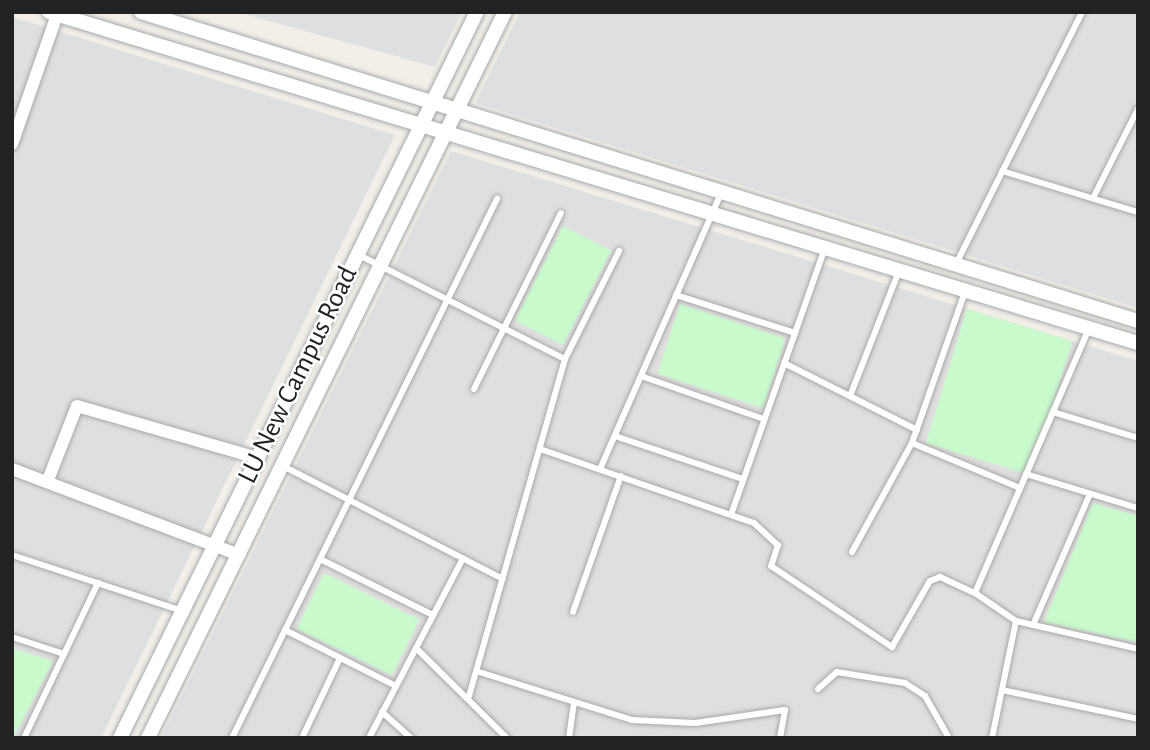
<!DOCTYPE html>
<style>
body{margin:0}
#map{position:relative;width:1150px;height:750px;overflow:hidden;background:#f2efe9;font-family:"Alegreya Sans",sans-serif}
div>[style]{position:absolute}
.residential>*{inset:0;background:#e0dfdf}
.park>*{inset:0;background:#c8facc;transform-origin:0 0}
.roads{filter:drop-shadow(0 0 2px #a9a9a9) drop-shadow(0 0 2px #a9a9a9)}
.service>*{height:6px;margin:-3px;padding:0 3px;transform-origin:3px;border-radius:3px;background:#fff}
.minor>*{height:12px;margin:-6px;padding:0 6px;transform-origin:6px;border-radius:6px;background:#fff}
.tertiary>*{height:14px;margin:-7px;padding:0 7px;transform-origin:7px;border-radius:7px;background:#fff}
span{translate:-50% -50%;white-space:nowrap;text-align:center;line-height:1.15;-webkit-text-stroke:5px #fff;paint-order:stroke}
.street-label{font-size:28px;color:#222}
.frame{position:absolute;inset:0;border:14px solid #222;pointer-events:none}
</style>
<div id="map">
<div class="residential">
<div style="clip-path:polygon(237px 12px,462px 12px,435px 67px)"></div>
<div style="clip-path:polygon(520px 12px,1138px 12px,1138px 308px,475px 103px)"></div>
<div style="clip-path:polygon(12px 17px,395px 135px,101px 738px,12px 738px)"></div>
<div style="clip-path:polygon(451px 151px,1138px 361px,1138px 738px,161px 738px)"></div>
</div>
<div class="park">
<div style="left:563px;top:226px;width:54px;height:106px;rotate:27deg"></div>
<div style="left:680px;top:304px;width:111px;height:73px;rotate:18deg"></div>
<div style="left:967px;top:309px;width:110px;height:140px;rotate:17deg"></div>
<div style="clip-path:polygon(1093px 503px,1138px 516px,1138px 642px,1044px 622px)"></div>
<div style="left:324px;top:573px;width:106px;height:62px;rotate:26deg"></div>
<div style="clip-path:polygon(12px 648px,53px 661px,13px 738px,12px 738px)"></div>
</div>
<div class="roads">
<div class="service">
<div style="left:1002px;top:171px;width:142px;rotate:16.8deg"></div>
<div style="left:1093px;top:198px;width:100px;rotate:-63.2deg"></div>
<div style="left:357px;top:254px;width:233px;rotate:26.8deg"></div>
<div style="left:956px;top:264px;width:282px;rotate:-63.4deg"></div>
<div style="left:676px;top:295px;width:125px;rotate:17.7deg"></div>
<div style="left:784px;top:363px;width:149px;rotate:26.7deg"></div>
<div style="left:641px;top:376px;width:130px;rotate:19.3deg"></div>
<div style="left:474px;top:389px;width:196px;rotate:-63.7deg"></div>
<div style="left:850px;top:396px;width:134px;rotate:-68.6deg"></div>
<div style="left:1053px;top:412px;width:89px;rotate:17deg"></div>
<div style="left:615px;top:436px;width:135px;rotate:18.6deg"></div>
<div style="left:912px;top:443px;width:117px;rotate:22.6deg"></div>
<div style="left:540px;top:449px;width:226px;rotate:19.1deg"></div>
<div style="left:754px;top:523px;width:33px;rotate:43deg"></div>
<div style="left:778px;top:545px;width:22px;rotate:108deg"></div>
<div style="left:771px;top:566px;width:146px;rotate:33.8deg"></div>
<div style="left:892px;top:647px;width:76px;rotate:-60.1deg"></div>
<div style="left:930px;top:581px;width:11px;rotate:-22deg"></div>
<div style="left:940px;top:577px;width:38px;rotate:25deg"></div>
<div style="left:283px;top:466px;width:247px;rotate:27.2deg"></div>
<div style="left:600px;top:469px;width:300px;rotate:-66.3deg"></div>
<div style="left:1026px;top:474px;width:117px;rotate:16.9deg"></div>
<div style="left:732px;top:512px;width:280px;rotate:-70.6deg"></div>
<div style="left:852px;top:552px;width:124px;rotate:-61.2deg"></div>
<div style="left:912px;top:443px;width:160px;rotate:-70.7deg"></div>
<div style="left:12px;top:555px;width:179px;rotate:18.2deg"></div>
<div style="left:320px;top:559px;width:126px;rotate:26.4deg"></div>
<div style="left:573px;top:612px;width:144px;rotate:-70.6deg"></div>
<div style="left:1016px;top:621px;width:125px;rotate:12.9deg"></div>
<div style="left:1033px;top:625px;width:143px;rotate:-66.5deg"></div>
<div style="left:285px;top:630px;width:124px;rotate:26.8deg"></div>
<div style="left:12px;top:637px;width:55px;rotate:18.1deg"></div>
<div style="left:416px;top:648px;width:128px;rotate:44.7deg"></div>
<div style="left:476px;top:671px;width:164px;rotate:17.4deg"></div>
<div style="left:632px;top:720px;width:63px;rotate:2.7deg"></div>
<div style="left:695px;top:723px;width:91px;rotate:-8.2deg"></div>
<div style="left:785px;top:710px;width:28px;rotate:100deg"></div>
<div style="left:818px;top:689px;width:25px;rotate:-42deg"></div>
<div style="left:837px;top:672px;width:69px;rotate:9.2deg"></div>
<div style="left:905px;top:683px;width:24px;rotate:33deg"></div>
<div style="left:925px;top:696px;width:48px;rotate:60.3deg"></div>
<div style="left:1002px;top:690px;width:139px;rotate:12deg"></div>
<div style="left:469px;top:696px;width:350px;rotate:-74.1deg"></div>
<div style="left:565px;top:359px;width:121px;rotate:-63.4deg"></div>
<div style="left:382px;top:712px;width:39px;rotate:42deg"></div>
<div style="left:24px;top:738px;width:172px;rotate:-64.5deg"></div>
<div style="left:232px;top:738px;width:601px;rotate:-63.82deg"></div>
<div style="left:302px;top:738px;width:89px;rotate:-64.6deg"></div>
<div style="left:369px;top:738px;width:203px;rotate:-62.4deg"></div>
<div style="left:569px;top:738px;width:34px;rotate:-82deg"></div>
<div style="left:992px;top:738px;width:119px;rotate:-78.4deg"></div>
<div style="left:1016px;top:621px;width:50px;rotate:-145.7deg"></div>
<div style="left:975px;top:593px;width:288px;rotate:-66.7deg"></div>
</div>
<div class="minor">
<div style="left:12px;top:144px;width:140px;rotate:-70.8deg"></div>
<div style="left:12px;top:469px;width:243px;rotate:20.7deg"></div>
<div style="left:48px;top:480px;width:79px;rotate:-68.6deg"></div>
<div style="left:77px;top:406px;width:187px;rotate:16.1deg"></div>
</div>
<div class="tertiary">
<div style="left:49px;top:12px;width:1138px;rotate:16.91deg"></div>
<div style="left:141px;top:12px;width:1044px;rotate:17.22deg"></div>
<div style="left:120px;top:738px;width:809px;rotate:-63.82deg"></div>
<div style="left:148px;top:738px;width:809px;rotate:-63.82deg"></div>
</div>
</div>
<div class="street-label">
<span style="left:298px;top:375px;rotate:-64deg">LU New Campus Road</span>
</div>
<div class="frame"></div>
</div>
